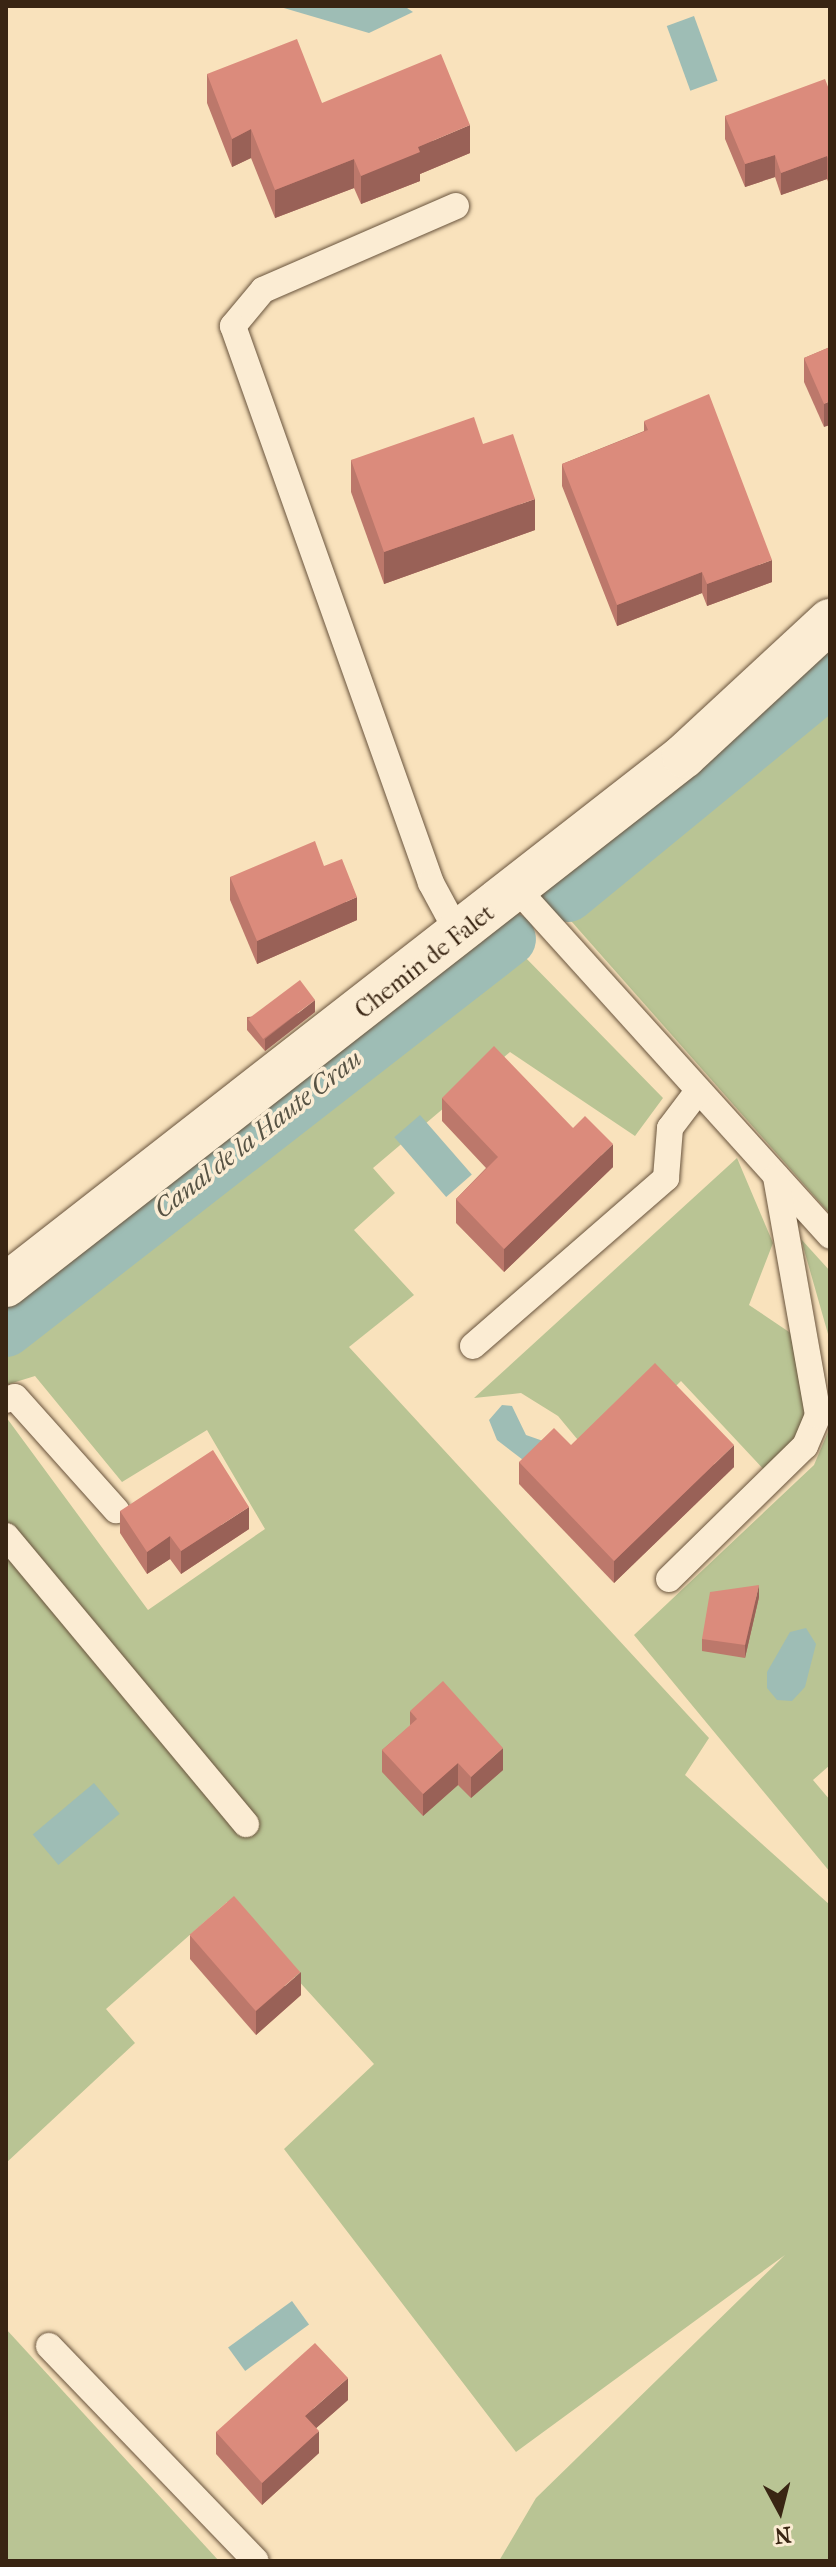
<!DOCTYPE html>
<style>
body{margin:0}
#map{position:relative;width:836px;height:2567px;overflow:hidden;background:#f9e2bc;font-family:"IM FELL French Canon",serif}
div>[style]{position:absolute}
.green>*{inset:0;background:#b9c494}
.water>*{inset:0;background:#9ebdb5;transform-origin:0 0}
.canal>*{height:54px;margin:-27px;padding:0 27px;transform-origin:27px;border-radius:27px;background:#9ebdb5}
.roads{filter:drop-shadow(0 0 2px #69543d) drop-shadow(0 0 2px #69543d)}
.lane>*{height:26px;margin:-13px;padding:0 13px;transform-origin:13px;border-radius:13px;background:#fbecd3}
.street>*{height:44px;margin:-22px;padding:0 22px;transform-origin:22px;border-radius:22px;background:#fbecd3}
.wall>*{inset:0;background:#bc786b}
.shaded-wall>*{inset:0;background:#996157}
.building>*{inset:0;background:#db8b7c;transform-origin:0 0}
span{translate:-50% -50%;white-space:nowrap;text-align:center;line-height:1.15;-webkit-text-stroke:7px #fbecd3;paint-order:stroke}
.street-label{font-size:24px;color:#392513}
.water-label{font-size:26px;color:#575344;font-style:italic}
.frame{position:absolute;inset:0;border:8px solid #392513;pointer-events:none}
.north{position:absolute;left:740px;top:2471px;width:80px;height:80px;-webkit-text-stroke:6px #fbecd3;paint-order:stroke;rotate:173deg;font-size:22px;font-weight:700;line-height:32px;text-align:center;color:#392513}
.north::after{content:'';display:block;margin:auto;width:28px;height:36px;background:#392513;clip-path:polygon(50% 0,100% 100%,50% 72%,0 100%)}
</style>
<div id="map">
<div class="green">
<div style="clip-path:polygon(830px 701px,830px 1214px,564px 913px)"></div>
<div style="clip-path:polygon(521px 953px,663px 1098px,635px 1136px,510px 1052px,373px 1168px,395px 1193px,354px 1230px,414px 1295px,349px 1347px,709px 1738px,685px 1775px,830px 1905px,830px 2561px,499px 2561px,536px 2498px,785px 2255px,516px 2452px,284px 2149px,374px 2064px,227px 1902px,106px 2009px,135px 2043px,6px 2163px,6px 1417px,148px 1610px,265px 1529px,207px 1430px,122px 1482px,35px 1376px,6px 1385px,6px 1342px)"></div>
<div style="clip-path:polygon(737px 1158px,773px 1243px,749px 1305px,795px 1336px,802px 1390px,805px 1425px,767px 1473px,681px 1381px,597px 1463px,558px 1416px,521px 1393px,474px 1398px)"></div>
<div style="clip-path:polygon(801px 1239px,830px 1271px,830px 1345px,828px 1334px)"></div>
<div style="clip-path:polygon(830px 1427px,830px 1765px,813px 1780px,830px 1800px,830px 1872px,634px 1635px,814px 1465px)"></div>
<div style="clip-path:polygon(6px 2329px,219px 2561px,6px 2561px)"></div>
</div>
<div class="water">
<div style="clip-path:polygon(277px 6px,404px 6px,413px 12px,369px 33px)"></div>
<div style="left:694px;top:16px;width:69px;height:29px;rotate:70deg"></div>
<div style="left:420px;top:1115px;width:79px;height:34px;rotate:49deg"></div>
<div style="clip-path:polygon(502px 1405px,512px 1406px,526px 1435px,546px 1442px,527px 1463px,497px 1440px,489px 1420px)"></div>
<div style="clip-path:polygon(806px 1628px,816px 1644px,805px 1687px,792px 1701px,777px 1700px,767px 1688px,767px 1672px,790px 1632px)"></div>
<div style="left:94px;top:1783px;width:40px;height:80px;rotate:50deg"></div>
<div style="left:292px;top:2301px;width:29px;height:79px;rotate:54deg"></div>
</div>
<div class="canal">
<div style="left:568px;top:895px;width:339px;rotate:-39.4deg"></div>
<div style="left:6px;top:1330px;width:637px;rotate:-37.86deg"></div>
</div>
<div class="roads">
<div class="lane">
<div style="left:456px;top:206px;width:210px;rotate:156.5deg"></div>
<div style="left:263px;top:290px;width:47px;rotate:129.8deg"></div>
<div style="left:233px;top:326px;width:591px;rotate:70.43deg"></div>
<div style="left:431px;top:883px;width:59px;rotate:61.7deg"></div>
<div style="left:517px;top:889px;width:467px;rotate:47.9deg"></div>
<div style="left:473px;top:1346px;width:256px;rotate:-41deg"></div>
<div style="left:666px;top:1178px;width:50px;rotate:-85.4deg"></div>
<div style="left:670px;top:1128px;width:46px;rotate:-52.9deg"></div>
<div style="left:6px;top:1400px;width:9px;rotate:-18deg"></div>
<div style="left:15px;top:1397px;width:152px;rotate:48.2deg"></div>
<div style="left:6px;top:1536px;width:375px;rotate:50.2deg"></div>
<div style="left:669px;top:1579px;width:190px;rotate:-44.4deg"></div>
<div style="left:805px;top:1446px;width:34px;rotate:-67deg"></div>
<div style="left:818px;top:1415px;width:242px;rotate:-100deg"></div>
<div style="left:49px;top:2346px;width:298px;rotate:46.1deg"></div>
</div>
<div class="street">
<div style="left:6px;top:1285px;width:860px;rotate:-37.96deg"></div>
<div style="left:684px;top:756px;width:199px;rotate:-42.8deg"></div>
</div>
</div>
<div class="wall">
<div style="clip-path:polygon(207px 74px,322px 103px,470px 153px,420px 174px,420px 181px,361px 204px,354px 188px,275px 218px,251px 158px,232px 167px,207px 103px)"></div>
<div style="clip-path:polygon(830px 92px,830px 187px,827px 179px,781px 195px,775px 177px,745px 187px,725px 139px,725px 116px)"></div>
<div style="clip-path:polygon(830px 347px,824px 427px,804px 382px,804px 358px)"></div>
<div style="clip-path:polygon(644px 421px,772px 582px,707px 606px,702px 593px,617px 626px,562px 486px,562px 464px,644px 431px)"></div>
<div style="clip-path:polygon(483px 444px,535px 530px,384px 584px,351px 492px,351px 460px)"></div>
<div style="clip-path:polygon(324px 866px,357px 920px,257px 964px,230px 900px,230px 877px)"></div>
<div style="clip-path:polygon(315px 1012px,265px 1051px,247px 1030px,247px 1017px)"></div>
<div style="clip-path:polygon(442px 1098px,573px 1128px,613px 1167px,504px 1272px,456px 1223px,456px 1199px,486px 1168px,442px 1121px)"></div>
<div style="clip-path:polygon(571px 1445px,734px 1467px,614px 1583px,519px 1484px,519px 1462px)"></div>
<div style="clip-path:polygon(120px 1511px,249px 1529px,181px 1574px,170px 1559px,147px 1574px,120px 1533px)"></div>
<div style="clip-path:polygon(759px 1597px,745px 1658px,702px 1651px,702px 1639px)"></div>
<div style="clip-path:polygon(410px 1711px,503px 1770px,471px 1798px,458px 1785px,423px 1816px,382px 1772px,382px 1750px,410px 1726px)"></div>
<div style="clip-path:polygon(190px 1935px,301px 1995px,256px 2035px,190px 1959px)"></div>
<div style="clip-path:polygon(348px 2400px,316px 2428px,319px 2453px,262px 2505px,216px 2454px,216px 2432px)"></div>
</div>
<div class="shaded-wall">
<div style="clip-path:polygon(470px 125px,470px 153px,420px 174px,420px 181px,361px 204px,361px 176px,418px 147px)"></div>
<div style="clip-path:polygon(251px 129px,251px 158px,232px 167px,232px 139px)"></div>
<div style="clip-path:polygon(775px 155px,775px 177px,745px 187px,745px 164px)"></div>
<div style="clip-path:polygon(827px 156px,827px 179px,781px 195px,781px 173px)"></div>
<div style="clip-path:polygon(354px 159px,354px 188px,275px 218px,275px 190px)"></div>
<div style="clip-path:polygon(830px 401px,830px 425px,824px 427px,824px 404px)"></div>
<div style="clip-path:polygon(535px 499px,535px 530px,384px 584px,384px 552px)"></div>
<div style="clip-path:polygon(772px 560px,772px 582px,707px 606px,707px 584px)"></div>
<div style="clip-path:polygon(702px 572px,702px 593px,617px 626px,617px 605px)"></div>
<div style="clip-path:polygon(357px 897px,357px 920px,257px 964px,257px 941px)"></div>
<div style="clip-path:polygon(315px 1000px,315px 1012px,265px 1051px,265px 1039px)"></div>
<div style="clip-path:polygon(613px 1144px,613px 1167px,504px 1272px,504px 1249px)"></div>
<div style="clip-path:polygon(734px 1445px,734px 1467px,614px 1583px,614px 1561px)"></div>
<div style="clip-path:polygon(249px 1507px,249px 1529px,181px 1574px,181px 1551px)"></div>
<div style="clip-path:polygon(170px 1536px,170px 1559px,147px 1574px,147px 1552px)"></div>
<div style="clip-path:polygon(759px 1585px,759px 1597px,745px 1658px,745px 1645px)"></div>
<div style="clip-path:polygon(503px 1748px,503px 1770px,471px 1798px,471px 1777px)"></div>
<div style="clip-path:polygon(458px 1763px,458px 1785px,423px 1816px,423px 1794px)"></div>
<div style="clip-path:polygon(301px 1972px,301px 1995px,256px 2035px,256px 2011px)"></div>
<div style="clip-path:polygon(348px 2378px,348px 2400px,305px 2438px,305px 2416px)"></div>
<div style="clip-path:polygon(319px 2431px,319px 2453px,262px 2505px,262px 2483px)"></div>
</div>
<div class="building">
<div style="clip-path:polygon(297px 39px,322px 103px,441px 54px,470px 125px,418px 147px,420px 152px,361px 176px,354px 159px,275px 190px,251px 129px,232px 139px,207px 74px)"></div>
<div style="clip-path:polygon(825px 79px,830px 92px,830px 164px,827px 156px,781px 173px,775px 155px,745px 164px,725px 116px)"></div>
<div style="clip-path:polygon(830px 347px,830px 401px,824px 404px,804px 358px)"></div>
<div style="clip-path:polygon(709px 394px,772px 560px,707px 584px,702px 572px,617px 605px,562px 464px,648px 430px,644px 421px)"></div>
<div style="clip-path:polygon(474px 417px,483px 444px,513px 434px,535px 499px,384px 552px,351px 460px)"></div>
<div style="clip-path:polygon(315px 841px,324px 866px,342px 859px,357px 897px,257px 941px,230px 877px)"></div>
<div style="left:300px;top:980px;width:25px;height:65px;rotate:53deg"></div>
<div style="clip-path:polygon(494px 1046px,573px 1128px,585px 1116px,613px 1144px,504px 1249px,456px 1199px,498px 1157px,442px 1098px)"></div>
<div style="clip-path:polygon(655px 1363px,734px 1445px,614px 1561px,519px 1462px,554px 1428px,571px 1445px)"></div>
<div style="clip-path:polygon(213px 1450px,249px 1507px,181px 1551px,170px 1536px,147px 1552px,120px 1511px)"></div>
<div style="clip-path:polygon(759px 1585px,745px 1645px,702px 1639px,710px 1592px)"></div>
<div style="clip-path:polygon(443px 1681px,503px 1748px,471px 1777px,458px 1763px,423px 1794px,382px 1750px,417px 1719px,410px 1711px)"></div>
<div style="left:234px;top:1896px;width:101px;height:59px;rotate:49deg"></div>
<div style="clip-path:polygon(315px 2343px,348px 2378px,305px 2416px,319px 2431px,262px 2483px,216px 2432px)"></div>
</div>
<div class="street-label">
<span style="left:425px;top:962px;rotate:-38deg">Chemin de Falet</span>
</div>
<div class="water-label">
<span style="left:258px;top:1134px;rotate:-38deg">Canal de la Haute Crau</span>
</div>
<div class="frame"></div>
<div class="north">N</div>
</div>
